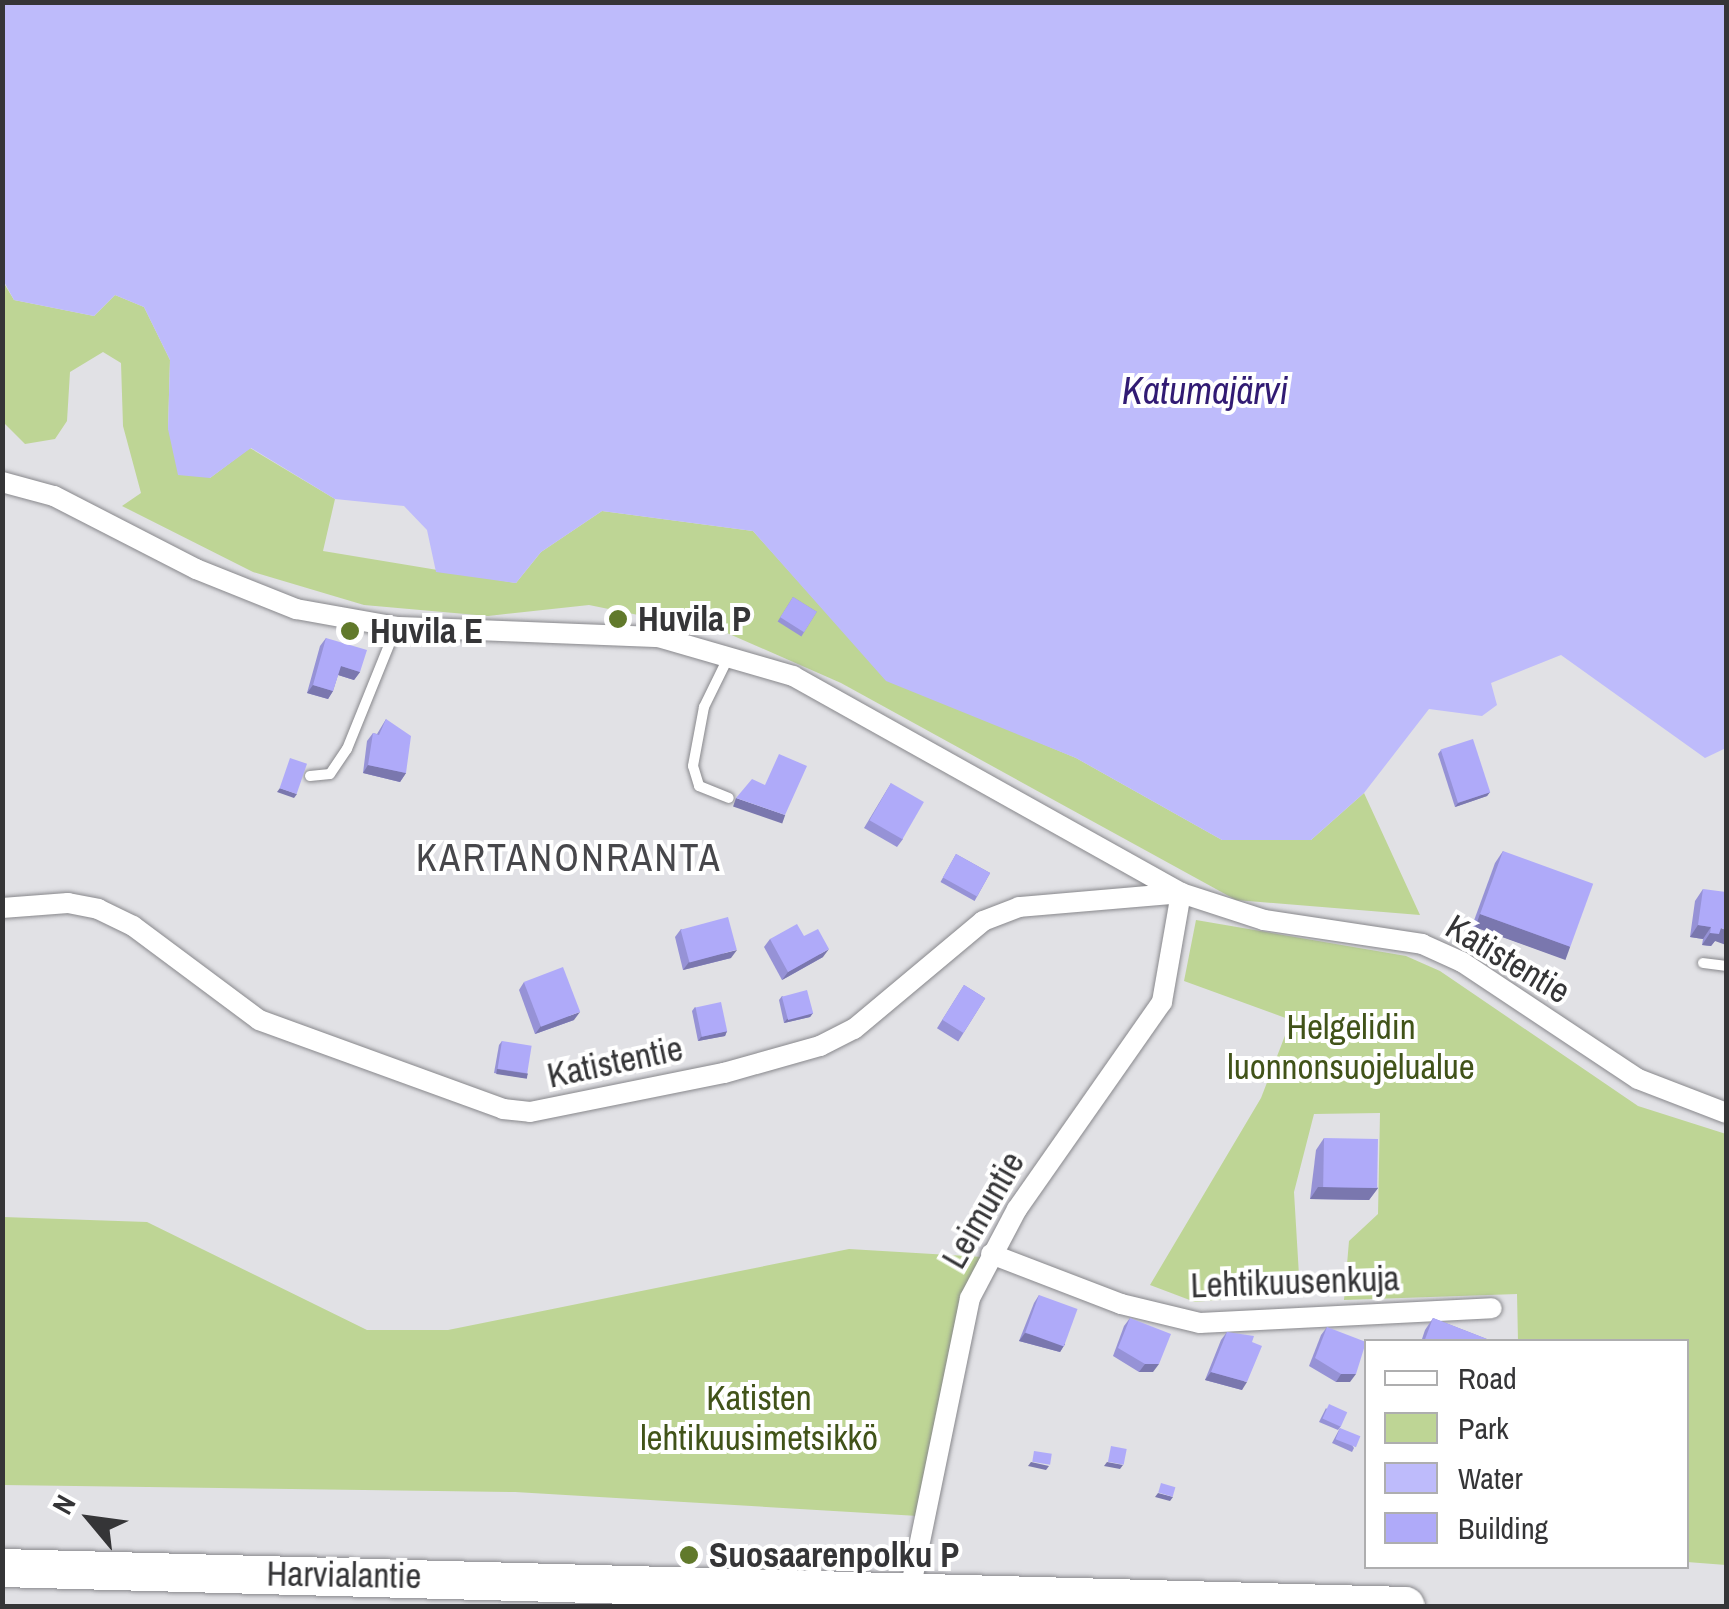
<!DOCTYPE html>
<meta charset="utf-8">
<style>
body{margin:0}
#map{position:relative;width:1729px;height:1609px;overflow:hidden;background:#e1e1e5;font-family:"Archivo Narrow",sans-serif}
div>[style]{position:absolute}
.green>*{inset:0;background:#bed595}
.water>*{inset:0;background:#bebbfb}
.roads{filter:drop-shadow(0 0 2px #88888c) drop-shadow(0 0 2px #88888c)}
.lane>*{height:10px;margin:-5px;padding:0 5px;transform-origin:5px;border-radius:5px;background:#fff}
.street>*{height:20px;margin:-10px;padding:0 10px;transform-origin:10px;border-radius:10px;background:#fff}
.highway>*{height:38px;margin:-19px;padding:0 19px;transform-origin:19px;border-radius:19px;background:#fff}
.wall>*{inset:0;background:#9692d6;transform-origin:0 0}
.shaded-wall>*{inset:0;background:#7a77ae;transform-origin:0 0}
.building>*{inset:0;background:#afaaf9;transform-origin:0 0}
.dots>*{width:28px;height:28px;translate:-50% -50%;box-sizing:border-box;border:5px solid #fff;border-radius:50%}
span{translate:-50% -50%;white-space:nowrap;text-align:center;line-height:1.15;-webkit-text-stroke:8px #fff;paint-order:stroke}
.poi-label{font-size:35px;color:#353537;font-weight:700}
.left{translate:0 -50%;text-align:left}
.street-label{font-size:35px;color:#353537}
.park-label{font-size:35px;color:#415319}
.water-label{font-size:38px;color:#311b73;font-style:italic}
.neighbourhood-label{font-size:38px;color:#47474b;letter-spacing:2.5px}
.frame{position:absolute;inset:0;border:5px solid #353537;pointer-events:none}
.legend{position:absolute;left:1364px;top:1339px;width:325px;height:230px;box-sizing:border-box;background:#fff;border:2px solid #aeaeaf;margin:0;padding:12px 18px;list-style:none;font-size:30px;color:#353537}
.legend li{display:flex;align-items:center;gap:20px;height:50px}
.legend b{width:50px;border:2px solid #aeaeaf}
.north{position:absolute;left:40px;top:1469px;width:100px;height:100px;-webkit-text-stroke:8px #fff;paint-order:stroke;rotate:299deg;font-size:28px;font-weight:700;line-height:40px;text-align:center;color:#353537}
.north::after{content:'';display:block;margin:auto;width:35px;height:45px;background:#353537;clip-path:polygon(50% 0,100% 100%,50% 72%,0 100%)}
</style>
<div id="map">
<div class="green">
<div style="clip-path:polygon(2px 280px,14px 300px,94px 316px,115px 295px,144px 307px,170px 360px,168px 429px,210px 478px,250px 448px,335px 499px,323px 551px,516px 583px,541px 552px,602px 511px,753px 531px,884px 677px,1076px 758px,1222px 840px,1311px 840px,1364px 793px,1420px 915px,1236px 900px,841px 683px,727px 633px,589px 605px,488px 616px,364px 605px,253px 572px,122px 506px,141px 493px,123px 426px,121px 363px,103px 352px,70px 372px,67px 421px,55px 439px,25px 444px,3px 422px)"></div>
<div style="clip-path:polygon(1196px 920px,1406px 956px,1440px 971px,1638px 1106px,1726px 1134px,1726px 1565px,1687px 1562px,1686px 1342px,1518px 1341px,1517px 1294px,1344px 1300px,1349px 1241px,1378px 1214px,1380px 1113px,1314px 1114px,1294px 1192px,1300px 1292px,1195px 1302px,1150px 1285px,1261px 1098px,1291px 1020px,1184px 981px)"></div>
<div style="clip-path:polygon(3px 1217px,147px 1222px,367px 1330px,448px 1330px,849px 1249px,983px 1257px,918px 1516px,515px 1492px,3px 1485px)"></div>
</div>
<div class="water">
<div style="clip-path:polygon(2px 3px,1726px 3px,1726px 748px,1705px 758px,1561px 655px,1491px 683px,1497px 705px,1482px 716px,1429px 709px,1364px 793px,1311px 840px,1222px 840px,1076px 758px,886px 681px,753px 531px,602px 511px,541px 552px,516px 583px,436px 572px,427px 530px,404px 506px,335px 499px,251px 448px,210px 478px,178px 475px,168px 429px,170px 360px,144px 307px,115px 295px,94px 316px,14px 300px,3px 280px)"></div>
</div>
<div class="roads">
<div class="lane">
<div style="left:728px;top:658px;width:55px;rotate:116.1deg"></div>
<div style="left:704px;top:707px;width:60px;rotate:100.6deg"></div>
<div style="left:693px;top:766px;width:21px;rotate:73deg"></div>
<div style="left:699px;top:786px;width:32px;rotate:22deg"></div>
<div style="left:310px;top:776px;width:20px;rotate:-6deg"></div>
<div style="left:330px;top:774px;width:30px;rotate:-56deg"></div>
<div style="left:347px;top:749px;width:131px;rotate:-68deg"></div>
<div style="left:1703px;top:963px;width:23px;rotate:7deg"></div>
</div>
<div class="street">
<div style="left:2px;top:482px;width:54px;rotate:15.1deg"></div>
<div style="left:54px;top:496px;width:160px;rotate:27.2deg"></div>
<div style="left:196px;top:569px;width:108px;rotate:21.8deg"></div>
<div style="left:296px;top:609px;width:103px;rotate:10.1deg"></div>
<div style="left:397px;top:627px;width:261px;rotate:2.2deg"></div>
<div style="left:658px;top:637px;width:141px;rotate:16.1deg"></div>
<div style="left:793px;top:676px;width:445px;rotate:29.2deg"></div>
<div style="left:1181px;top:893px;width:87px;rotate:18deg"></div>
<div style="left:1264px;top:920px;width:160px;rotate:8.6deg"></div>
<div style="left:1422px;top:944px;width:44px;rotate:24.2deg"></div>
<div style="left:1462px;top:962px;width:211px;rotate:33.6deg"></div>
<div style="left:1638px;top:1079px;width:94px;rotate:21.1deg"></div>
<div style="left:2px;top:908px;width:66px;rotate:-4.3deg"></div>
<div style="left:68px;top:903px;width:31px;rotate:11deg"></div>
<div style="left:98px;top:909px;width:39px;rotate:26deg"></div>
<div style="left:133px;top:926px;width:157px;rotate:36.7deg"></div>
<div style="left:259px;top:1020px;width:260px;rotate:20deg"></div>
<div style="left:503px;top:1109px;width:27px;rotate:6deg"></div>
<div style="left:530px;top:1112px;width:198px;rotate:-11.4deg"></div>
<div style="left:724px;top:1073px;width:100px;rotate:-15.7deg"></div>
<div style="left:820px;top:1046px;width:38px;rotate:-27deg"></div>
<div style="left:854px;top:1029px;width:168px;rotate:-39.9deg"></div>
<div style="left:983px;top:921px;width:39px;rotate:-21deg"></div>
<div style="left:1019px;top:907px;width:163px;rotate:-4.9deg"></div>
<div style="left:1181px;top:893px;width:111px;rotate:99.9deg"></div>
<div style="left:1162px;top:1002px;width:253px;rotate:125deg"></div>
<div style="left:1017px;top:1209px;width:101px;rotate:117.8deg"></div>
<div style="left:970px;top:1298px;width:308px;rotate:101.6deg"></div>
<div style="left:991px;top:1254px;width:139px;rotate:21deg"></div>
<div style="left:1121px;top:1304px;width:81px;rotate:13.5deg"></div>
<div style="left:1200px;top:1323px;width:292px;rotate:-2.9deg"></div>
</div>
<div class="highway">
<div style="left:2px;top:1568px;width:1404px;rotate:1.55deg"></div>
</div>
</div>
<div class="wall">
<div style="left:793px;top:597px;width:28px;height:29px;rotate:32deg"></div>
<div style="clip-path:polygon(326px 638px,360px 672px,354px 680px,338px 675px,333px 691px,328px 699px,307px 693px,320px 646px)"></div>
<div style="clip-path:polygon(386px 719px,406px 773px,400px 782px,363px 773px,367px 741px,373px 733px,377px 734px)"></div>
<div style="clip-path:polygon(1441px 750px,1490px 792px,1487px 796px,1455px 807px,1438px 754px)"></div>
<div style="clip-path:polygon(891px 783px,903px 839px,897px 847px,864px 828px)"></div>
<div style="clip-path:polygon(1503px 851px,1570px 946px,1562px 958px,1472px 926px,1495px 863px)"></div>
<div style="left:956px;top:854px;width:39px;height:32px;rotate:29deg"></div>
<div style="clip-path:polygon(1703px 889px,1715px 941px,1711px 946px,1702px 945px,1703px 939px,1690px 937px,1695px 901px)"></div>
<div style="clip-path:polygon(681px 929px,731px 958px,683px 970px,675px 937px)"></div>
<div style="clip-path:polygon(804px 936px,823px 957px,782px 980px,764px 947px,770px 939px)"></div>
<div style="clip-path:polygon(524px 982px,574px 1020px,535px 1034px,519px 990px)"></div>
<div style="left:964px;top:985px;width:25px;height:51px;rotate:32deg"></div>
<div style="clip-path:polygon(782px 996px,813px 1013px,810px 1017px,784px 1023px,779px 1000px)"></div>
<div style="clip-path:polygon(695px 1007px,727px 1031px,725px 1036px,698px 1041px,692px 1011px)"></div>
<div style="clip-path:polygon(502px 1041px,528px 1074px,525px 1078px,494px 1073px,499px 1045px)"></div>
<div style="clip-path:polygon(1324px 1138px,1378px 1188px,1369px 1200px,1310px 1199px,1316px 1150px)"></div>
<div style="clip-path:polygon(1039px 1295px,1065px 1344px,1060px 1352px,1019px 1341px,1034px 1303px)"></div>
<div style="clip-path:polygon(1130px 1318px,1153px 1372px,1139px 1372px,1113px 1356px,1124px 1326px)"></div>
<div style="clip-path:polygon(1433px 1318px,1492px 1341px,1421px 1342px,1425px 1330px)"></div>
<div style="clip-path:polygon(1327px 1327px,1350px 1382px,1336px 1382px,1309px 1366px,1321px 1335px)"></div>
<div style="clip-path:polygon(1227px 1332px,1252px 1342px,1242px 1390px,1205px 1380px,1221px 1340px)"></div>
<div style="clip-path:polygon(1326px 1408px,1341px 1426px,1338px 1430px,1319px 1422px)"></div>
<div style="clip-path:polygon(1340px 1428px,1354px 1448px,1352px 1452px,1332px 1443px)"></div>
</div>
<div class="shaded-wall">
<div style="clip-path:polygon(341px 666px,360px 672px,354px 680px,335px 674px)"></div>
<div style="clip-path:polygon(313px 685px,333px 691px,328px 699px,307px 693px)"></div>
<div style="clip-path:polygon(368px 765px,406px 773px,400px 782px,363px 773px)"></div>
<div style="clip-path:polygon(280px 788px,297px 794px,294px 798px,277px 792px)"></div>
<div style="clip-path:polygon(1490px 792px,1487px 796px,1455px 807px,1458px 803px)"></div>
<div style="left:736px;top:798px;width:52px;height:9px;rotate:19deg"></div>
<div style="left:1480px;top:914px;width:96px;height:14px;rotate:20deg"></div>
<div style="clip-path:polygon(1698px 925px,1711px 927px,1703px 939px,1690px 937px)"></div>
<div style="clip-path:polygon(1721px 928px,1726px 930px,1726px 945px,1715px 941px,1711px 946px,1702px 945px,1710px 933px)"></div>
<div style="clip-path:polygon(829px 949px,823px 957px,782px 980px,788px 972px)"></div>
<div style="clip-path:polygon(737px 950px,731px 958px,683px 970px,689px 962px)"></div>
<div style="clip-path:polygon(580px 1012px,574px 1020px,535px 1034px,541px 1026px)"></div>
<div style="clip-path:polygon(813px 1013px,810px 1017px,784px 1023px,787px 1019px)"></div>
<div style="clip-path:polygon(727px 1031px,725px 1036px,698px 1041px,701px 1037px)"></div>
<div style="left:497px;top:1069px;width:31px;height:5px;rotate:9deg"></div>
<div style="clip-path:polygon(1318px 1187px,1378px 1188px,1369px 1200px,1310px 1199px)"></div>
<div style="clip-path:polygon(1025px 1333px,1065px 1344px,1060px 1352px,1019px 1341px)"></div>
<div style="clip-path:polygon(1145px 1364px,1159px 1364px,1153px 1372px,1139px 1372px)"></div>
<div style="clip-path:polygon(1211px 1372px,1247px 1382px,1242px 1390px,1205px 1380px)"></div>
<div style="clip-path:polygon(1341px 1374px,1356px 1374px,1350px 1382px,1336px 1382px)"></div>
<div style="clip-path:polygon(1031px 1462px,1049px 1466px,1046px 1470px,1028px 1466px)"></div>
<div style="clip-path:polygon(1107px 1462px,1123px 1465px,1120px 1469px,1104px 1466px)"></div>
<div style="clip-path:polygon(1158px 1493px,1173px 1497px,1170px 1501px,1155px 1497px)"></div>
</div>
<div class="building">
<div style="left:793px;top:597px;width:28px;height:24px;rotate:32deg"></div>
<div style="clip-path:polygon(326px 638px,367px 650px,360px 672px,341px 666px,333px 691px,313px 685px)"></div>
<div style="clip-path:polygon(386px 719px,411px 736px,406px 773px,368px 765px,373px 733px,379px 735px)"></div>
<div style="left:1473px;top:739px;width:56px;height:34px;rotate:72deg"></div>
<div style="clip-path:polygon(779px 754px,807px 766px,785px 815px,736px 798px,752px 779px,765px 785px)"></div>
<div style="left:290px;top:758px;width:18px;height:32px;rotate:19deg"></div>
<div style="left:891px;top:783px;width:38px;height:43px;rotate:30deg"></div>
<div style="left:1503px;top:851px;width:96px;height:67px;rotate:20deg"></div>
<div style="left:956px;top:854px;width:39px;height:27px;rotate:29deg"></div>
<div style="clip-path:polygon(1703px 889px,1726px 892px,1726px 930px,1721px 928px,1719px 934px,1710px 933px,1711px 927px,1698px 925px)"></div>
<div style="left:728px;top:917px;width:34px;height:49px;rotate:75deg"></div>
<div style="clip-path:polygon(797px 924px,804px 936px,818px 929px,829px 949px,788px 972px,770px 939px)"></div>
<div style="left:563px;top:967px;width:48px;height:42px;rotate:69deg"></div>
<div style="left:964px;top:985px;width:25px;height:41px;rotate:32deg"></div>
<div style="left:807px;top:990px;width:24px;height:26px;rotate:75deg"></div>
<div style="left:721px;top:1002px;width:30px;height:26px;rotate:78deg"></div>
<div style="left:502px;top:1041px;width:30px;height:28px;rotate:9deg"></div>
<div style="left:1324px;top:1138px;width:54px;height:49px;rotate:1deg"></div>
<div style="left:1039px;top:1295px;width:41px;height:40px;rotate:20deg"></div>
<div style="clip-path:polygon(1130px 1318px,1171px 1334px,1159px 1364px,1145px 1364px,1118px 1348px)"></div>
<div style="clip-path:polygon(1433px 1318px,1492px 1341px,1424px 1342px)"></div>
<div style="clip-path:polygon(1327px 1327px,1366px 1342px,1356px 1374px,1341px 1374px,1315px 1358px)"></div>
<div style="clip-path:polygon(1227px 1332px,1254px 1336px,1252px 1342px,1262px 1346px,1247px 1382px,1211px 1372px)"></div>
<div style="left:1329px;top:1404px;width:20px;height:16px;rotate:24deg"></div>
<div style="left:1340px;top:1428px;width:22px;height:12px;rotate:22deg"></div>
<div style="left:1111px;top:1446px;width:16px;height:16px;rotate:11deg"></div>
<div style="left:1034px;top:1451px;width:18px;height:11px;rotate:9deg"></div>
<div style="left:1161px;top:1483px;width:15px;height:10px;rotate:16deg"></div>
</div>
<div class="dots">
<div style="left:618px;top:619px;background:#61792b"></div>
<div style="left:350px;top:631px;background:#61792b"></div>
<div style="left:689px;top:1555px;background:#61792b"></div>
</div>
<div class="poi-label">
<span class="left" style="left:638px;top:619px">Huvila P</span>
<span class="left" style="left:370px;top:631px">Huvila E</span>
<span class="left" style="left:709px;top:1555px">Suosaarenpolku P</span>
</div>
<div class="street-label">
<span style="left:1508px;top:959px;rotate:31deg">Katistentie</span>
<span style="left:615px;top:1062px;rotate:-12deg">Katistentie</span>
<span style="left:983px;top:1210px;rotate:-60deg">Leimuntie</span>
<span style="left:1295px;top:1282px;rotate:-2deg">Lehtikuusenkuja</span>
<span style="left:344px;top:1575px;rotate:1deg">Harvialantie</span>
</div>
<div class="park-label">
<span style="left:1351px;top:1047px">Helgelidin<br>luonnonsuojelualue</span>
<span style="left:759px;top:1418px">Katisten<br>lehtikuusimetsikkö</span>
</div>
<div class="water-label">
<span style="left:1205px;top:391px">Katumajärvi</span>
</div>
<div class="neighbourhood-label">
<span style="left:569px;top:858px">KARTANONRANTA</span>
</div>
<div class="frame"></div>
<ul class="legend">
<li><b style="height:12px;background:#fff"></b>Road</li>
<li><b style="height:28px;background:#bed595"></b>Park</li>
<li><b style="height:28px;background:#bebbfb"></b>Water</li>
<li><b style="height:28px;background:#afaaf9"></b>Building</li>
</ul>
<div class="north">N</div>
</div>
